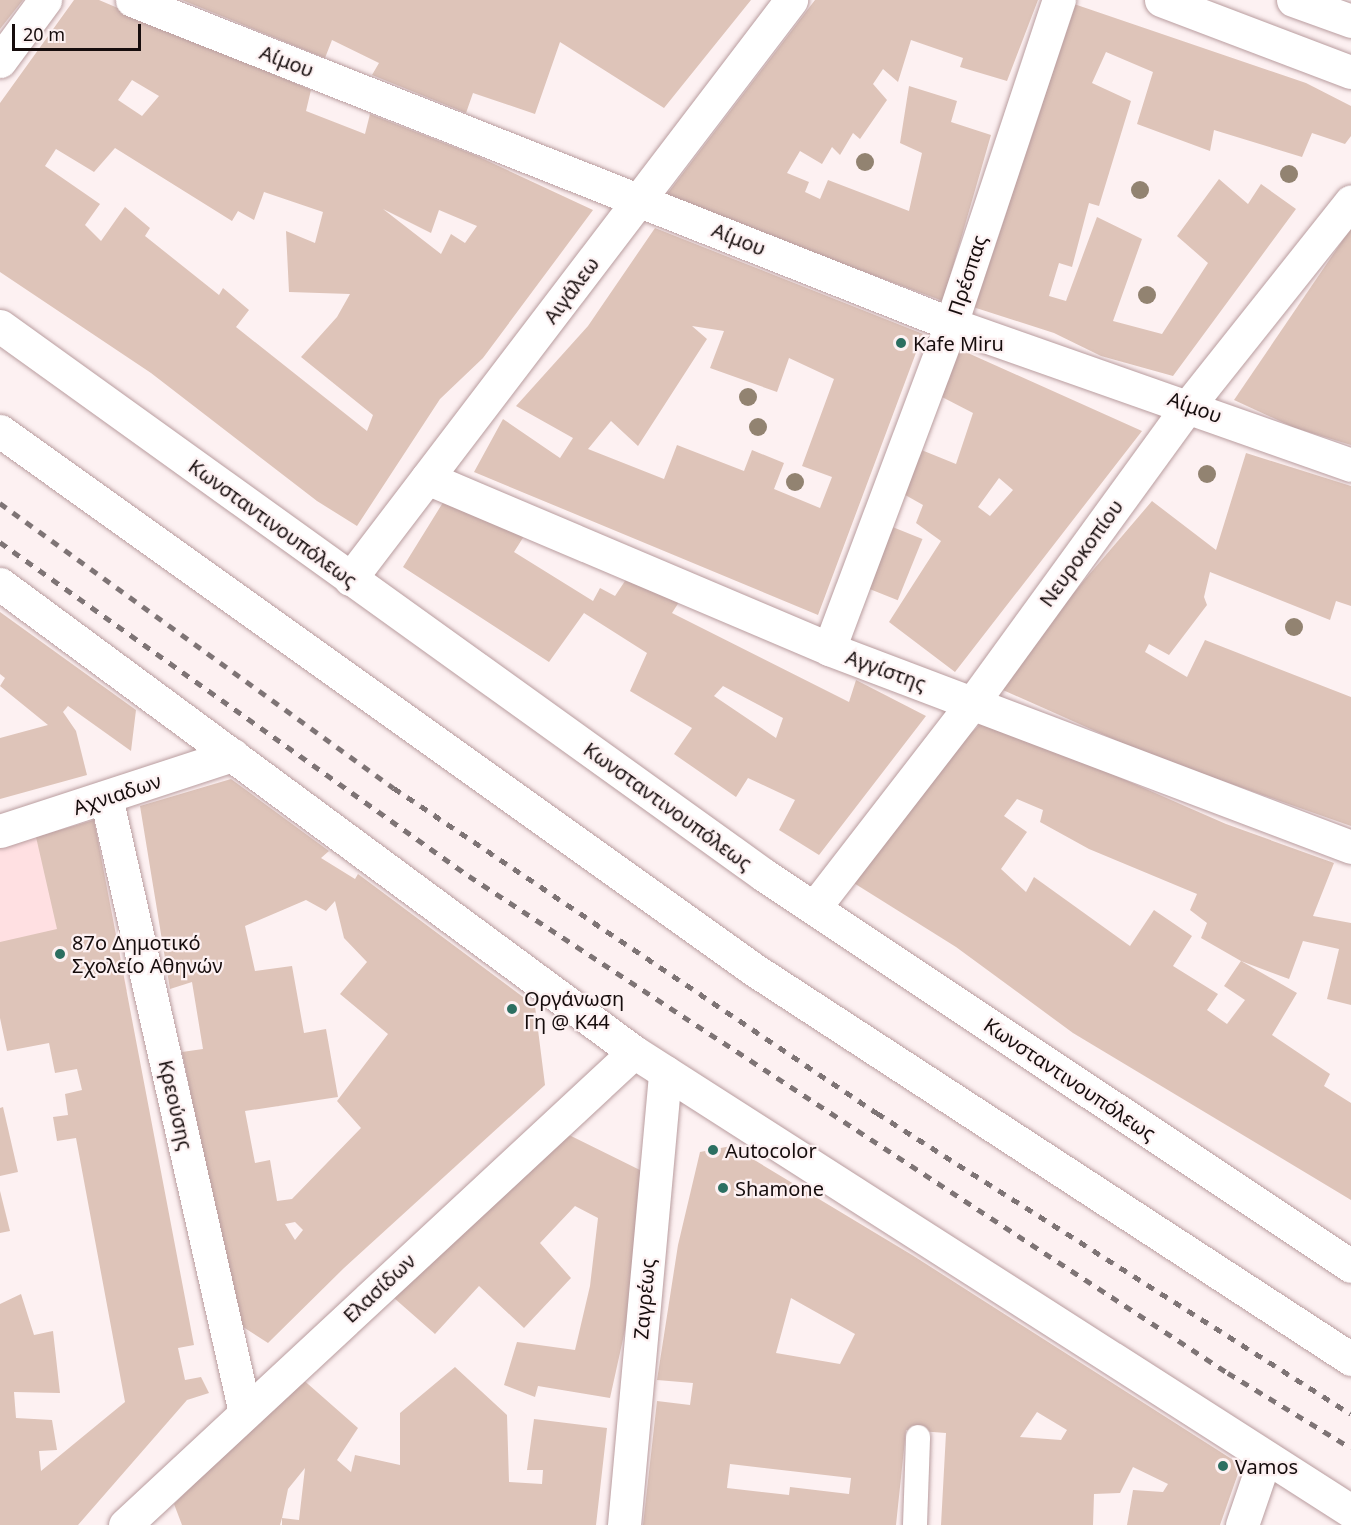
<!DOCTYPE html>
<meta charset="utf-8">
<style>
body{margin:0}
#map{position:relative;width:1351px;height:1525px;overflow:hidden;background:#fdf1f2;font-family:"Noto Sans",sans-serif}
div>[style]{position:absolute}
.built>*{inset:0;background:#ffe0e2}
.building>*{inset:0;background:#dec4b9;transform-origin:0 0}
.roads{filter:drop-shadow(0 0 2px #b99d9f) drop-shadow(0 0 2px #b99d9f)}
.lane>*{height:24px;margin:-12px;padding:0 12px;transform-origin:12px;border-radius:12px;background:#fff}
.street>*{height:33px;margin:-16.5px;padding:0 16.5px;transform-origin:16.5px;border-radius:16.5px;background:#fff}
.secondary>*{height:33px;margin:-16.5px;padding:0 16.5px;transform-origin:16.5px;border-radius:16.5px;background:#fff}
.rail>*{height:4.5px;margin-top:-2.25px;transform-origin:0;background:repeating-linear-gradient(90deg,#7e7475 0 8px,transparent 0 16px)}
.trees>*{width:18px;height:18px;margin:-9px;border-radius:50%;background:#928371}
.dots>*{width:16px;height:16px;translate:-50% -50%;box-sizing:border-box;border:3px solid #fdf1f2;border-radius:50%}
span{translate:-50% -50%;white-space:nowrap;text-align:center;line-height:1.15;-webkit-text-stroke:4.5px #fdf1f2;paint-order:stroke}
.street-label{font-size:20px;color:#160d0d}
.poi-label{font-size:20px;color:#160d0d}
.left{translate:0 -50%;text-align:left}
.scale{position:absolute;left:12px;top:24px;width:129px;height:27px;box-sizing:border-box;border:3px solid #160d0d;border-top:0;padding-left:8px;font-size:18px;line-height:21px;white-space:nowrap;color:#160d0d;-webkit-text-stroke:4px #fdf1f2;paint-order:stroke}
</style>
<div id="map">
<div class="built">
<div style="clip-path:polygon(94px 820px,127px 991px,0 1018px,0 848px)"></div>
</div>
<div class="building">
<div style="clip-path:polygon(0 0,23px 0,0 29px)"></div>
<div style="clip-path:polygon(evenodd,74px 0,99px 0,311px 90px,306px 111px,365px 134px,370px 114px,477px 156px,593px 210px,483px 358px,440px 399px,357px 526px,317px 501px,151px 373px,0 272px,0 103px,74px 0,132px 80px,159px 96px,142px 116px,118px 100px,132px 80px,74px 0,115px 148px,232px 221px,238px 211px,254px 220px,264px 192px,323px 212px,315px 243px,286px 231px,289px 292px,350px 294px,337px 317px,301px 357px,373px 415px,367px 431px,236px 327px,249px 310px,223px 288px,219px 295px,145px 236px,150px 228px,125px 207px,101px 241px,85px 225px,100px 204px,45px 166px,56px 149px,94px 172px,115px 148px,74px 0,383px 209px,431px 233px,439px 210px,477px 226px,465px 243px,451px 234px,441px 254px,383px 209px)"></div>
<div style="clip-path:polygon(182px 0,751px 0,664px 108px,560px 42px,535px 114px,473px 93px,466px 113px,372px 75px,379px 63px,332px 40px,325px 58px)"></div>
<div style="clip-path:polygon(815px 0,1038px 0,1007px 81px,960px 67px,963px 58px,911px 40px,898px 82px,883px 69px,873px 84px,887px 100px,860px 139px,853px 133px,840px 155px,832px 147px,822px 164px,800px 151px,787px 173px,809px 182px,805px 192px,820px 199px,828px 180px,909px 211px,922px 153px,900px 143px,909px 86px,957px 101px,951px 122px,991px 135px,943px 301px,664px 198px)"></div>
<div style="clip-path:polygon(1074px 4px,1306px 83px,1351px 106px,1351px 136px,1345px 144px,1312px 133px,1302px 157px,1214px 130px,1210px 151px,1137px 124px,1153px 72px,1106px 52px,1092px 83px,1131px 101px,1099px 206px,1089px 203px,1072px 267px,1059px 263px,1049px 296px,1066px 301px,1097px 217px,1142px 239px,1113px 321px,1162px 334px,1208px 263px,1177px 236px,1219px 179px,1248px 204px,1261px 184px,1296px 209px,1173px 376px,1101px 356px,1054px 333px,973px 307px)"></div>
<div style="clip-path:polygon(evenodd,655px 228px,923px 334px,818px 615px,474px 472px,503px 419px,560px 458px,573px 438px,516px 406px,588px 326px,655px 228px,692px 326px,724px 331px,710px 368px,777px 392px,789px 358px,834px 379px,802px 466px,832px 477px,820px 508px,774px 489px,784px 463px,752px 450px,744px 471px,677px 445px,664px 479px,588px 449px,611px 421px,638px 446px,707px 339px,692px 326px)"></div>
<div style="clip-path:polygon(1351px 228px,1351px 445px,1295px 428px,1234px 400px)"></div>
<div style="clip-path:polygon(evenodd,959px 349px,1142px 431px,955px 672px,889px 622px,941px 541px,916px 523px,923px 505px,900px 492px,919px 449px,956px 464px,973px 413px,942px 397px,959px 349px,999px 478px,1013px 490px,990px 516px,978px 507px,999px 478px)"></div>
<div style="clip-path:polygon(1246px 453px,1351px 486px,1351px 606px,1336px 601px,1330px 620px,1210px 572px,1204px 597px,1207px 605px,1169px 655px,1149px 644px,1145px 652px,1187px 677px,1205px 640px,1351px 697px,1351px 826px,1149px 755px,994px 686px,1152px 501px,1216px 550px)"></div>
<div style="clip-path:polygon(evenodd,447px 496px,526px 533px,514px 552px,593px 601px,600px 588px,615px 596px,629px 575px,681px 599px,672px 613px,849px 702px,856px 680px,926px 716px,819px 855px,779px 830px,795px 800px,748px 778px,736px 797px,674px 754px,692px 728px,630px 691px,647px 653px,584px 613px,549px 662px,403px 567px,447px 496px,723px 686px,783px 718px,776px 738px,714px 696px,723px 686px)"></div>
<div style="left:890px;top:526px;width:35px;height:66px;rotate:22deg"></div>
<div style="clip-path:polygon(0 612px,136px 710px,131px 751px,68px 706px,63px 712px,76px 731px,87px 775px,0 799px,0 738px,48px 725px,0 686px,5px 678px,0 674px)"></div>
<div style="clip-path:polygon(986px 719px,1226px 824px,1334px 863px,1313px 916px,1351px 923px,1351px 1005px,1327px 999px,1339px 949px,1303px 941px,1289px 979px,1241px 961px,1201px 938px,1207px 923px,1190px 910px,1197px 894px,1089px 849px,1040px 822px,1043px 810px,1017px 799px,1004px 816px,1027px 832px,1001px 869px,1026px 892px,1034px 877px,1130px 946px,1154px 910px,1192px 936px,1173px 966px,1218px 994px,1207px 1010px,1227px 1024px,1245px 1000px,1224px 986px,1241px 961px,1297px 993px,1272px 1035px,1330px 1074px,1324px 1086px,1351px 1103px,1351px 1200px,1073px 1033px,956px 947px,849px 880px,936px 766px)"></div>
<div style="clip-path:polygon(evenodd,231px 779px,329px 851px,321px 858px,355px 879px,358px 874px,535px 1006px,545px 1085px,344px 1268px,268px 1343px,237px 1323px,182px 1052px,203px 1049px,192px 982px,170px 989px,140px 806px,231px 779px,306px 900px,326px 911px,335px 901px,344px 938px,367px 962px,340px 994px,388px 1034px,337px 1101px,361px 1128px,292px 1199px,277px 1201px,270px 1160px,255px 1163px,245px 1111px,338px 1097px,326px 1029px,304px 1033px,292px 966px,255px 971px,245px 926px,306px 900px,231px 779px,295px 1222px,303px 1230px,295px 1240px,285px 1224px,295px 1222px)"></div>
<div style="clip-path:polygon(94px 820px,194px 1345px,178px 1348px,185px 1380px,201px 1377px,209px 1393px,187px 1400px,78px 1525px,0 1525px,0 1304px,21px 1294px,34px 1335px,53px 1331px,60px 1393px,14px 1392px,16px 1418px,52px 1420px,57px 1450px,39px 1451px,41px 1471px,125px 1402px,76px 1138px,57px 1141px,53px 1117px,68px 1115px,65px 1094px,82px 1090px,77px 1069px,55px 1073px,49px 1043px,7px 1051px,0 1018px,0 942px,57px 929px,36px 837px)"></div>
<div style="clip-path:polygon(3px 1107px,18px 1172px,0 1176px,0 1108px)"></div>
<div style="clip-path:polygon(565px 1133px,646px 1173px,633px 1294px,610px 1398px,538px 1386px,535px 1397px,504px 1385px,517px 1342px,575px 1350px,590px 1286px,598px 1218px,575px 1206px,540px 1243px,571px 1278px,524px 1328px,479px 1286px,435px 1334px,394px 1298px)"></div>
<div style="clip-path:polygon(evenodd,731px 1146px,912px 1255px,1241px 1465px,1220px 1525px,1127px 1525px,1133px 1490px,1163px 1492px,1168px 1484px,1133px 1467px,1120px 1493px,1094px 1494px,1093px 1525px,941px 1525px,946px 1433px,906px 1430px,896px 1525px,643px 1525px,657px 1401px,690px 1405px,693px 1383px,657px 1380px,678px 1245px,700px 1152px,731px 1146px,791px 1298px,855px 1334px,840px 1364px,776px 1353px,791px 1298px,731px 1146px,1037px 1412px,1067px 1430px,1061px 1440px,1020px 1437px,1037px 1412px,731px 1146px,730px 1464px,851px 1478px,849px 1494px,790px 1487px,789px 1495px,727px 1488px,730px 1464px)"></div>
<div style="clip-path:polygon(0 1191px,10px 1231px,0 1233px)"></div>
<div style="clip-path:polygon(evenodd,455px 1367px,507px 1415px,509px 1482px,542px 1484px,543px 1470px,527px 1470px,534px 1419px,607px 1428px,596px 1525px,282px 1525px,282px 1518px,280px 1525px,182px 1525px,174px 1504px,300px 1377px,358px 1428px,337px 1460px,351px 1472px,355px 1455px,400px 1465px,400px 1413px,455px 1367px,305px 1468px,299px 1520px,282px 1518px,288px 1489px,305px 1468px)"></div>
</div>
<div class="roads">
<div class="lane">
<div style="left:915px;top:1525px;width:88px;rotate:-88deg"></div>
</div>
<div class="street">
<div style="left:132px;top:0;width:881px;rotate:21.58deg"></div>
<div style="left:951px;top:324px;width:424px;rotate:19.4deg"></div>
<div style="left:0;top:61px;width:76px;rotate:-53.6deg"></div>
<div style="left:427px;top:478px;width:437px;rotate:23deg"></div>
<div style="left:829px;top:649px;width:558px;rotate:20.77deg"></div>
<div style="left:350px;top:579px;width:728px;rotate:-52.7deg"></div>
<div style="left:0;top:584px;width:788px;rotate:36.43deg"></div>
<div style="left:634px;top:1052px;width:851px;rotate:32.63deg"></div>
<div style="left:829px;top:649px;width:347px;rotate:-69.4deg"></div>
<div style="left:951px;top:324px;width:342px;rotate:-71.6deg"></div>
<div style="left:106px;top:797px;width:631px;rotate:77.28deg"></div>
<div style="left:0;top:831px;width:245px;rotate:-18.1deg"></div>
<div style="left:814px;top:908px;width:260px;rotate:-52.3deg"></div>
<div style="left:973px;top:702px;width:367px;rotate:-54deg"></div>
<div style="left:1189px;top:405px;width:260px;rotate:-51.5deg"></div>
<div style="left:125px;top:1525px;width:695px;rotate:-42.9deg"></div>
<div style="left:624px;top:1525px;width:455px;rotate:-84.8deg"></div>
<div style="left:1242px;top:1525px;width:71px;rotate:-71.1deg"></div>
</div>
<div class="secondary">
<div style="left:1161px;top:0;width:203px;rotate:20.8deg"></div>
<div style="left:1293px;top:0;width:62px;rotate:19.9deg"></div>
<div style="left:0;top:326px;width:941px;rotate:35.7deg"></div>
<div style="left:764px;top:875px;width:705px;rotate:33.67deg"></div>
<div style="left:0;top:431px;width:925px;rotate:35.54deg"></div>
<div style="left:753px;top:969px;width:714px;rotate:33.11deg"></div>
</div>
</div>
<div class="rail">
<div style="left:0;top:503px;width:486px;rotate:35.9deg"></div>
<div style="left:394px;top:788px;width:582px;rotate:33.94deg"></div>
<div style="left:877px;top:1113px;width:561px;rotate:32.42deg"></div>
<div style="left:0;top:542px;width:576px;rotate:35.46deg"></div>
<div style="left:469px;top:876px;width:907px;rotate:33.22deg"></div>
<div style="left:1228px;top:1373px;width:144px;rotate:31.4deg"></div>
</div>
<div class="trees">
<div style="left:865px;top:162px"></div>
<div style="left:1289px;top:174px"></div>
<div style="left:1140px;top:190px"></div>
<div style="left:1147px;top:295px"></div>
<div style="left:748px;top:397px"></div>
<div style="left:758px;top:427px"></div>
<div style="left:1207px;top:474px"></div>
<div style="left:795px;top:482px"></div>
<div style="left:1294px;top:627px"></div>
</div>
<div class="dots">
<div style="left:901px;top:343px;background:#2c6f61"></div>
<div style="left:60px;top:954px;background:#2c6f61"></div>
<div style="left:512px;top:1009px;background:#2c6f61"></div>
<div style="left:713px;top:1150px;background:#2c6f61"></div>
<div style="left:723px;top:1188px;background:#2c6f61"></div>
<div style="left:1223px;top:1466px;background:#2c6f61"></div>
</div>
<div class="street-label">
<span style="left:287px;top:61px;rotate:21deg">Αίμου</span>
<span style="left:739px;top:239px;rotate:22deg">Αίμου</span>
<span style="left:967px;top:275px;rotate:-72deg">Πρέσπας</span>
<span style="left:571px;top:290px;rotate:-53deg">Αιγάλεω</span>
<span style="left:1195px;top:407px;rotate:20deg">Αίμου</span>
<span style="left:273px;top:523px;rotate:36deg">Κωνσταντινουπόλεως</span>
<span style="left:1081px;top:553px;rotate:-54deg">Νευροκοπίου</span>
<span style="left:886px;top:670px;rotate:20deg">Αγγίστης</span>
<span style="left:117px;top:794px;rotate:-18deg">Αχνιαδων</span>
<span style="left:668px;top:806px;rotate:36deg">Κωνσταντινουπόλεως</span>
<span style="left:1070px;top:1079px;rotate:34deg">Κωνσταντινουπόλεως</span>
<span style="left:176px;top:1105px;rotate:77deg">Κρεούσης</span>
<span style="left:379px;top:1288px;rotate:-43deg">Ελασίδων</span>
<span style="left:644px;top:1299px;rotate:-85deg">Ζαγρέως</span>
</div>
<div class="poi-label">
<span class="left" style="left:913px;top:343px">Kafe Miru</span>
<span class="left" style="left:72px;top:954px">87ο Δημοτικό<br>Σχολείο Αθηνών</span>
<span class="left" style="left:524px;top:1010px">Οργάνωση<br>Γη @ Κ44</span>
<span class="left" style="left:725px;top:1150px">Autocolor</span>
<span class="left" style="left:735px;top:1188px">Shamone</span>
<span class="left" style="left:1235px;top:1466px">Vamos</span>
</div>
<div class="scale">20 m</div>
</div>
